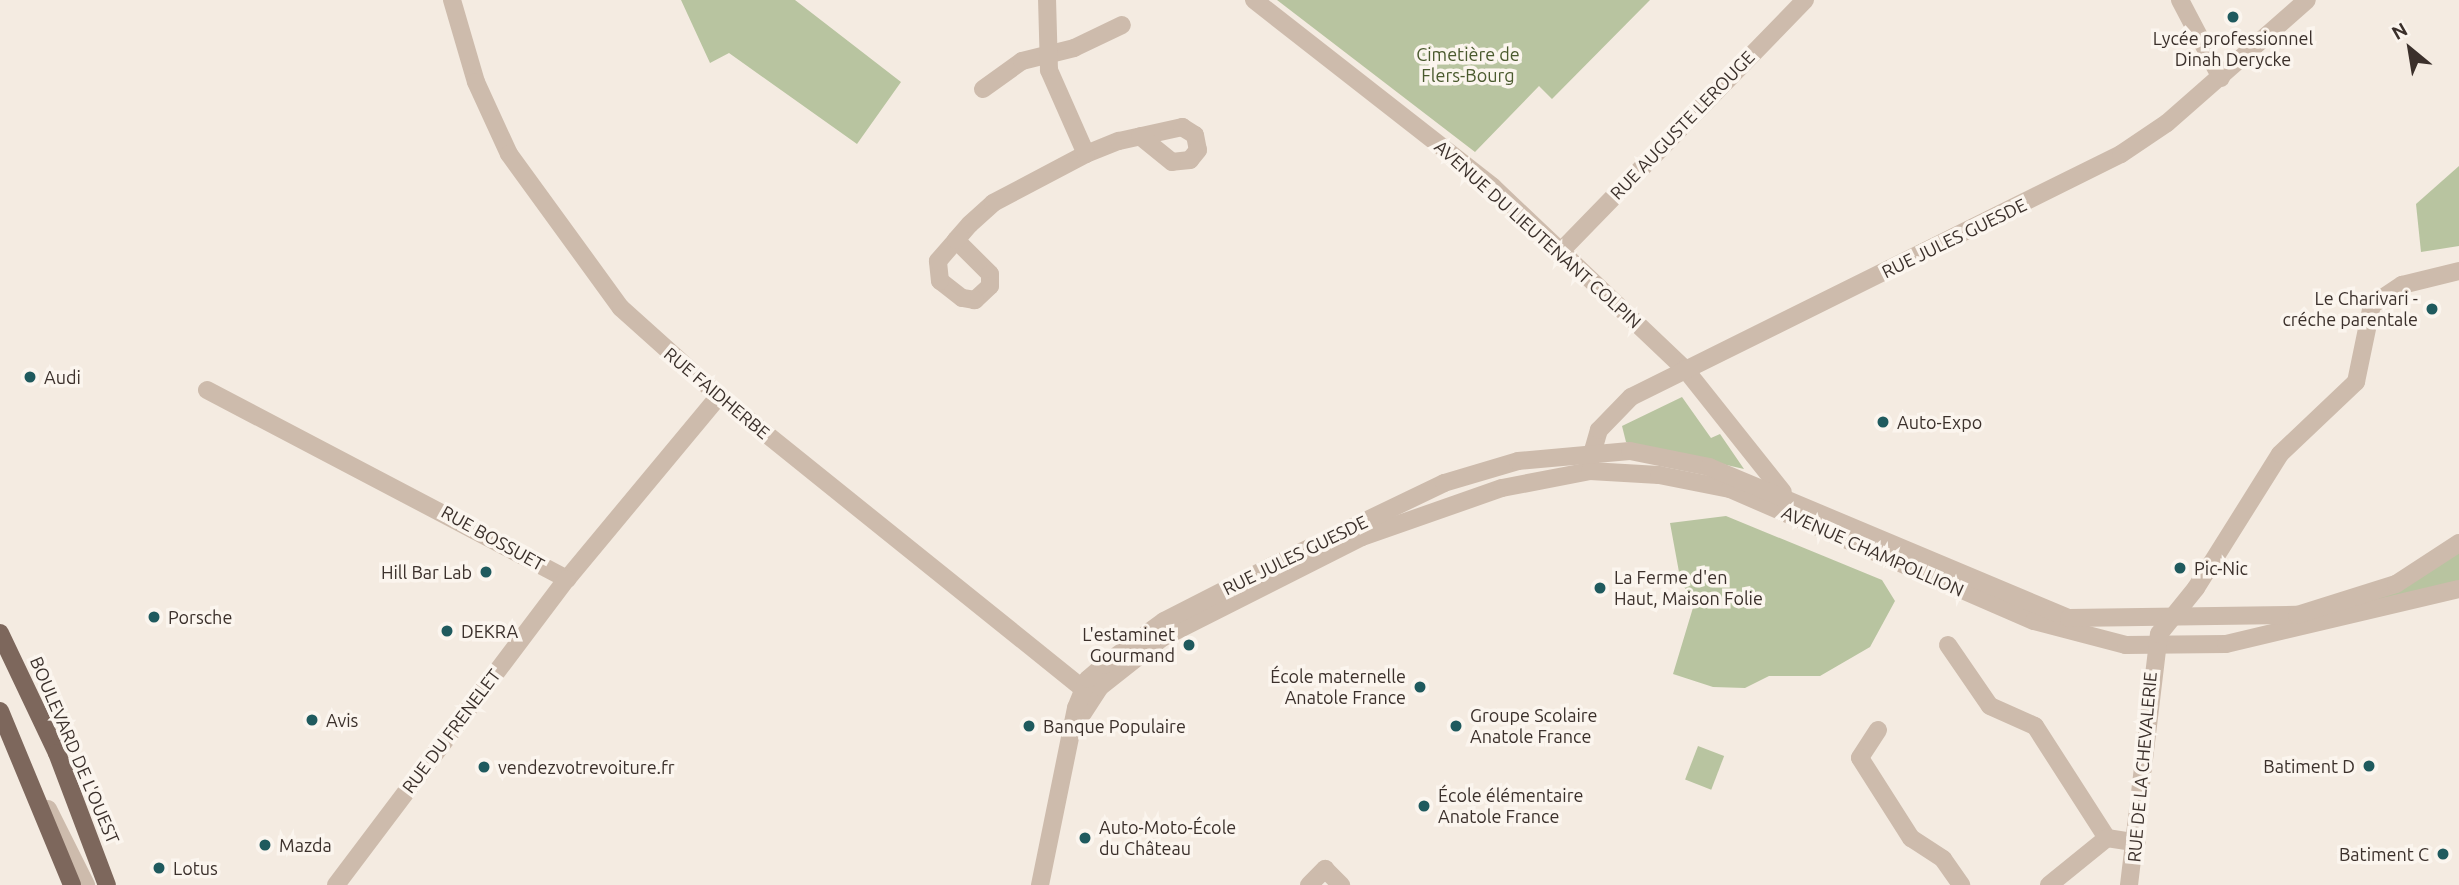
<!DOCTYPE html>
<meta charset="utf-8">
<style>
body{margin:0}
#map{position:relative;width:2459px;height:885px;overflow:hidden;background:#f4ebe1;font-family:Ubuntu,sans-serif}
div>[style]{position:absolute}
.green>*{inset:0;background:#b8c4a0;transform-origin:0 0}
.minor>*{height:18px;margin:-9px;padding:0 9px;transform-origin:9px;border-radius:9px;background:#cdbbac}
.major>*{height:18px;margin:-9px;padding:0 9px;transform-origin:9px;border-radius:9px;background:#7d675c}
.dots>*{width:19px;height:19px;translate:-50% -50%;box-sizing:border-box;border:4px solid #fbf5ee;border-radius:50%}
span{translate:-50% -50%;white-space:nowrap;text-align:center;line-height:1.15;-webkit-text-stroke:7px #fbf5ee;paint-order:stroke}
.poi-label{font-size:18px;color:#3b302b}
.right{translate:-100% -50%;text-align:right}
.left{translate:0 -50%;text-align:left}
.park-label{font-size:18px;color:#4a5a2e}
.street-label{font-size:18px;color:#3b302b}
.north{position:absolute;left:2375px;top:14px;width:70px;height:70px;-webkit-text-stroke:5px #fbf5ee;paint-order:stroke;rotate:330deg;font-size:19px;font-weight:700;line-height:28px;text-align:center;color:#3b302b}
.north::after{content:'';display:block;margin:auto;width:24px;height:32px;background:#3b302b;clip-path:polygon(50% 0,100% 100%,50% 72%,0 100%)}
</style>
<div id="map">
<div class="green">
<div style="clip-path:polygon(681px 0,795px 0,901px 82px,857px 144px,729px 53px,710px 63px)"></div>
<div style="clip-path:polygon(1277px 0,1650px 0,1552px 99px,1539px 86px,1475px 152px)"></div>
<div style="clip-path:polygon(2459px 166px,2459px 246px,2421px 252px,2416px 204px)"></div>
<div style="clip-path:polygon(1682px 397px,1711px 438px,1720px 434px,1744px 469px,1626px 442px,1622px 426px)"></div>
<div style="clip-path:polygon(1726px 516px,1882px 580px,1895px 601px,1870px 647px,1820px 676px,1769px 676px,1745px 688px,1713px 687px,1673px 674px,1695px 601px,1681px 583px,1670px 523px)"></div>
<div style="clip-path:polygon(2459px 552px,2459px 583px,2365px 603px,2414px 582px)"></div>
<div style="left:1698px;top:746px;width:28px;height:36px;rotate:21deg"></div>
</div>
<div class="minor">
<div style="left:452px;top:0;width:85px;rotate:73.7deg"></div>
<div style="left:476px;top:82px;width:79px;rotate:65.4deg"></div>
<div style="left:509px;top:154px;width:190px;rotate:54deg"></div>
<div style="left:621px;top:308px;width:132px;rotate:41.9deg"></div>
<div style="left:719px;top:396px;width:479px;rotate:38.8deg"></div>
<div style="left:1254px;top:0;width:303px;rotate:38deg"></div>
<div style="left:1493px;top:187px;width:265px;rotate:43.5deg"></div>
<div style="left:1685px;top:369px;width:157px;rotate:51.5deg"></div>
<div style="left:2180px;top:0;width:88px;rotate:62.3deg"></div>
<div style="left:983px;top:89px;width:48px;rotate:-35.7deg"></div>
<div style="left:1022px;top:61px;width:54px;rotate:-14deg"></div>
<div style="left:1074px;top:48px;width:53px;rotate:-25.6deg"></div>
<div style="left:1086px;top:154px;width:35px;rotate:-22deg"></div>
<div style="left:1119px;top:141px;width:65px;rotate:-12.5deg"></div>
<div style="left:1182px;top:127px;width:15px;rotate:32deg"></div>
<div style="left:1195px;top:135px;width:15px;rotate:79deg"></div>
<div style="left:1198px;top:150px;width:13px;rotate:129deg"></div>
<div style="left:1190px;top:160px;width:18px;rotate:174deg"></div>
<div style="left:1172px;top:162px;width:41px;rotate:-140.9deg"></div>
<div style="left:956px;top:240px;width:48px;rotate:45deg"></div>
<div style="left:990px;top:274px;width:12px;rotate:90deg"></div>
<div style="left:990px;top:286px;width:21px;rotate:137deg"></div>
<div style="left:975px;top:300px;width:13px;rotate:-171deg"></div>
<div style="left:962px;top:298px;width:28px;rotate:-142deg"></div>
<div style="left:940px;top:281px;width:20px;rotate:-96deg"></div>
<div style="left:938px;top:261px;width:28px;rotate:-49deg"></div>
<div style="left:956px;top:240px;width:21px;rotate:-49deg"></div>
<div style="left:970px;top:224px;width:31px;rotate:-42deg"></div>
<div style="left:993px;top:203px;width:105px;rotate:-27.8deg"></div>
<div style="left:1086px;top:154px;width:92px;rotate:-113.8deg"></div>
<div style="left:1049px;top:70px;width:70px;rotate:-91.6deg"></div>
<div style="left:1561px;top:251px;width:350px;rotate:-45.8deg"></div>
<div style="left:207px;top:390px;width:407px;rotate:27.7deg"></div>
<div style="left:567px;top:579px;width:238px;rotate:-50.3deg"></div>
<div style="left:1590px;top:461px;width:32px;rotate:-74deg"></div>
<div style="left:1599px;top:430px;width:46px;rotate:-45.9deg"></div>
<div style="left:1631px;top:397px;width:547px;rotate:-26.38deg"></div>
<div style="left:2121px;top:154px;width:55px;rotate:-34deg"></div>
<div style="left:2167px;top:123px;width:186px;rotate:-41.3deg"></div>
<div style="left:1948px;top:645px;width:74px;rotate:55.5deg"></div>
<div style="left:1990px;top:706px;width:49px;rotate:24deg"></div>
<div style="left:2035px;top:726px;width:133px;rotate:57.3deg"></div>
<div style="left:1083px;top:713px;width:31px;rotate:-57deg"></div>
<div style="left:1100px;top:687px;width:79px;rotate:-38.3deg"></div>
<div style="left:1162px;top:638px;width:224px;rotate:-26.8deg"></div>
<div style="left:1362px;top:537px;width:148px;rotate:-19.3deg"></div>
<div style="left:1502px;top:488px;width:90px;rotate:-10.9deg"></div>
<div style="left:1590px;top:471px;width:69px;rotate:3.3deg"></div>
<div style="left:1659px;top:475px;width:72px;rotate:11.2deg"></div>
<div style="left:1730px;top:489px;width:331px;rotate:23.5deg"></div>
<div style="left:2034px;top:621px;width:95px;rotate:14.6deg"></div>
<div style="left:2126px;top:645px;width:100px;rotate:-0.6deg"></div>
<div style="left:2226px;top:644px;width:239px;rotate:-13.3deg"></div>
<div style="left:1878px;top:730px;width:33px;rotate:123deg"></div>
<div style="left:1860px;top:758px;width:95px;rotate:57.5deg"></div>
<div style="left:1911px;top:838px;width:38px;rotate:33deg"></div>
<div style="left:1943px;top:859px;width:32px;rotate:55deg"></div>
<div style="left:48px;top:809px;width:85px;rotate:63.4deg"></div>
<div style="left:336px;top:885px;width:383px;rotate:-53deg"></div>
<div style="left:1040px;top:885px;width:181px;rotate:-78.5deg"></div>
<div style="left:1076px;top:708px;width:31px;rotate:-68deg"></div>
<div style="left:1088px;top:679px;width:21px;rotate:-41deg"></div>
<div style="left:1104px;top:665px;width:74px;rotate:-36.3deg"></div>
<div style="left:1164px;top:621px;width:130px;rotate:-27deg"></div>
<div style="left:1280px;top:562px;width:182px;rotate:-25.7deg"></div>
<div style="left:1444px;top:483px;width:77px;rotate:-16.6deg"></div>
<div style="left:1518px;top:461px;width:112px;rotate:-5.1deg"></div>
<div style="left:1630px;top:451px;width:81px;rotate:11.4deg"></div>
<div style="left:1709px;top:467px;width:390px;rotate:22.8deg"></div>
<div style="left:2069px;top:618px;width:228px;rotate:-0.8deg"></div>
<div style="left:2297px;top:615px;width:104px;rotate:-17.4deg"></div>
<div style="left:2396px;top:584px;width:75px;rotate:-33.1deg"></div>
<div style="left:1309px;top:885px;width:23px;rotate:-45deg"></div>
<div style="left:1325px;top:869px;width:23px;rotate:45deg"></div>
<div style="left:2049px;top:885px;width:75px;rotate:-39deg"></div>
<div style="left:2107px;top:838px;width:30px;rotate:9deg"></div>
<div style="left:2129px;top:885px;width:253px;rotate:-83.2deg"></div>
<div style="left:2159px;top:634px;width:59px;rotate:-51.2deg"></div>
<div style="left:2196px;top:588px;width:158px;rotate:-57.9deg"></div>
<div style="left:2280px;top:454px;width:105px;rotate:-43.5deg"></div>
<div style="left:2356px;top:382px;width:79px;rotate:-78.3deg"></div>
<div style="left:2372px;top:305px;width:36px;rotate:-34deg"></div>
<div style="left:2402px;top:285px;width:59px;rotate:-13.8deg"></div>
</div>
<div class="major">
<div style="left:0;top:633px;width:133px;rotate:64.6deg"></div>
<div style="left:57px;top:753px;width:141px;rotate:69.3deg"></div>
<div style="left:0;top:711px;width:188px;rotate:67.5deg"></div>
</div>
<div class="dots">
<div style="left:2233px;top:17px;background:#1f5a5e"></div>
<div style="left:2432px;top:309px;background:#1f5a5e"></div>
<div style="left:30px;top:377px;background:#1f5a5e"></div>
<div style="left:1883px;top:422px;background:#1f5a5e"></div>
<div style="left:2180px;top:568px;background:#1f5a5e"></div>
<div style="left:486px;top:572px;background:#1f5a5e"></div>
<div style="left:1600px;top:588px;background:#1f5a5e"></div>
<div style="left:154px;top:617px;background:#1f5a5e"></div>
<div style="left:447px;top:631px;background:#1f5a5e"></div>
<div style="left:1189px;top:645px;background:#1f5a5e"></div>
<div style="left:1420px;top:687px;background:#1f5a5e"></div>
<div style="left:312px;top:720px;background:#1f5a5e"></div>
<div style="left:1029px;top:726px;background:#1f5a5e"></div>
<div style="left:1456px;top:726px;background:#1f5a5e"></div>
<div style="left:2369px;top:766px;background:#1f5a5e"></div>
<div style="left:484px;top:767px;background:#1f5a5e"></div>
<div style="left:1424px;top:806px;background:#1f5a5e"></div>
<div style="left:1085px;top:838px;background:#1f5a5e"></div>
<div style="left:265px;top:845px;background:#1f5a5e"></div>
<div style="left:2443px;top:854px;background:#1f5a5e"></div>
<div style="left:159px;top:868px;background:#1f5a5e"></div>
</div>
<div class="poi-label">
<span style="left:2233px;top:49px">Lycée professionnel<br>Dinah Derycke</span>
<span class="right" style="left:2418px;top:309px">Le Charivari -<br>créche parentale</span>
<span class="left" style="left:44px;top:377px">Audi</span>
<span class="left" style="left:1897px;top:422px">Auto-Expo</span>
<span class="left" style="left:2194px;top:568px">Pic-Nic</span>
<span class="right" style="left:472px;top:572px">Hill Bar Lab</span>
<span class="left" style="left:1614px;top:588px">La Ferme d'en<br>Haut, Maison Folie</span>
<span class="left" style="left:168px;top:617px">Porsche</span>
<span class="left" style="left:461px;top:631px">DEKRA</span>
<span class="right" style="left:1175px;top:645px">L'estaminet<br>Gourmand</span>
<span class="right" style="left:1406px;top:687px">École maternelle<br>Anatole France</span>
<span class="left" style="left:1470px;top:726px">Groupe Scolaire<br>Anatole France</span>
<span class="left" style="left:326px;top:720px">Avis</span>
<span class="left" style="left:1043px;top:726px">Banque Populaire</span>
<span class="right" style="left:2355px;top:766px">Batiment D</span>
<span class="left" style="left:498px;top:767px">vendezvotrevoiture.fr</span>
<span class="left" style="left:1438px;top:806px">École élémentaire<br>Anatole France</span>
<span class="left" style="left:1099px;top:838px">Auto-Moto-École<br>du Château</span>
<span class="left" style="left:279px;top:845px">Mazda</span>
<span class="right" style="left:2429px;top:854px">Batiment C</span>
<span class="left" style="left:173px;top:868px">Lotus</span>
</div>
<div class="park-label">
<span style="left:1468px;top:65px">Cimetière de<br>Flers-Bourg</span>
</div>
<div class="street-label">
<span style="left:1682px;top:125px;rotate:-46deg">RUE AUGUSTE LEROUGE</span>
<span style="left:1538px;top:234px;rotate:42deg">AVENUE DU LIEUTENANT COLPIN</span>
<span style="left:1954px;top:238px;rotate:-26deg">RUE JULES GUESDE</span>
<span style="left:717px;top:393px;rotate:40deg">RUE FAIDHERBE</span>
<span style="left:493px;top:538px;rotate:29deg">RUE BOSSUET</span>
<span style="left:1873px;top:551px;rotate:24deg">AVENUE CHAMPOLLION</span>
<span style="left:1295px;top:555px;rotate:-26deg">RUE JULES GUESDE</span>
<span style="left:451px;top:731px;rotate:-53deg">RUE DU FRENELET</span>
<span style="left:75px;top:750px;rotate:67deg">BOULEVARD DE L'OUEST</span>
<span style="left:2142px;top:767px;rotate:-85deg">RUE DE LA CHEVALERIE</span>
</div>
<div class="north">N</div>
</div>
